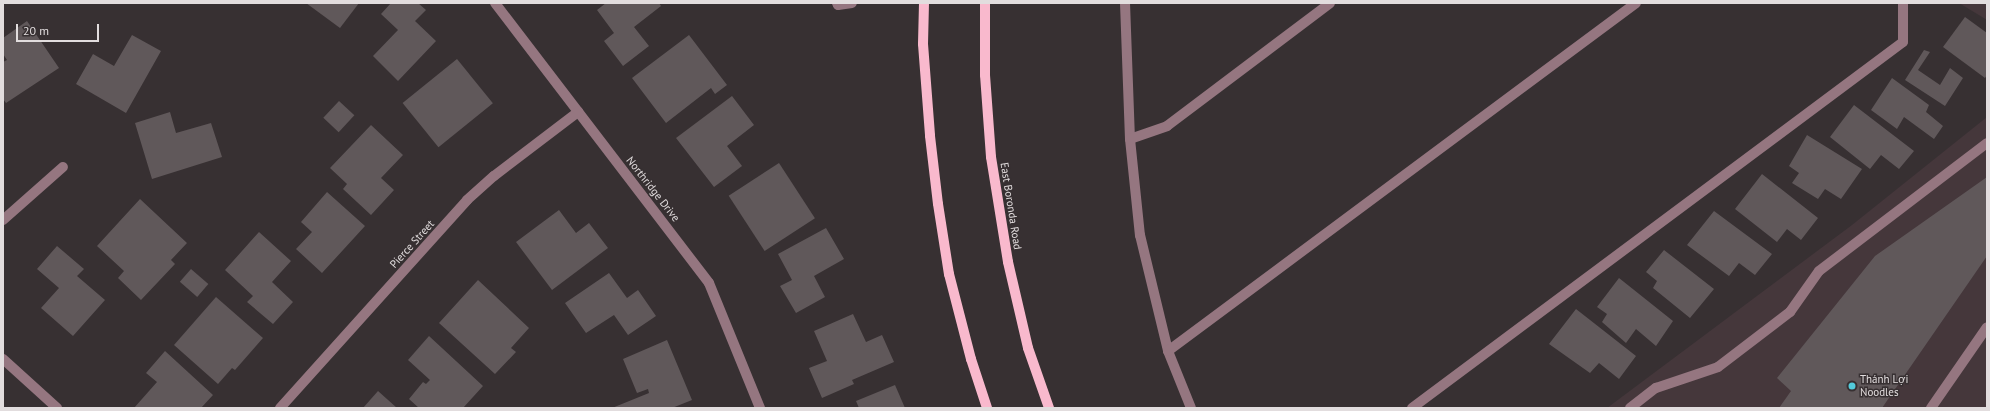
<!DOCTYPE html>
<meta charset="utf-8">
<style>
body{margin:0}
#map{position:relative;width:1990px;height:411px;overflow:hidden;background:#373032;font-family:"PT Sans",sans-serif}
div>[style]{position:absolute}
.built>*{inset:0;background:#45373b}
.building>*{inset:0;background:#60585a;transform-origin:0 0}
.minor>*{height:10px;margin:-5px;padding:0 5px;transform-origin:5px;border-radius:5px;background:#957680}
.major>*{height:10px;margin:-5px;padding:0 5px;transform-origin:5px;border-radius:5px;background:#f9b9cd}
.dots>*{width:11px;height:11px;translate:-50% -50%;box-sizing:border-box;border:2px solid #373032;border-radius:50%}
span{translate:-50% -50%;white-space:nowrap;text-align:center;line-height:1.15;-webkit-text-stroke:3px #373032;paint-order:stroke}
.street-label{font-size:11px;color:#e2ddde}
.poi-label{font-size:11px;color:#e2ddde}
.left{translate:0 -50%;text-align:left}
.frame{position:absolute;inset:0;border:4px solid #e2ddde;pointer-events:none}
.scale{position:absolute;left:16px;top:24px;width:83px;height:18px;box-sizing:border-box;border:2px solid #e2ddde;border-top:0;padding-left:5px;font-size:12px;line-height:14px;white-space:nowrap;color:#e2ddde;-webkit-text-stroke:3px #373032;paint-order:stroke}
</style>
<div id="map">
<div class="built">
<div style="clip-path:polygon(1959px 3px,1987px 3px,1987px 20px)"></div>
<div style="clip-path:polygon(1987px 117px,1987px 408px,1607px 408px,1852px 225px)"></div>
</div>
<div class="building">
<div style="clip-path:polygon(306px 3px,359px 3px,340px 28px)"></div>
<div style="clip-path:polygon(391px 3px,418px 3px,426px 10px,415px 21px,436px 41px,398px 81px,373px 56px,398px 30px,381px 14px)"></div>
<div style="clip-path:polygon(606px 3px,659px 3px,661px 6px,634px 27px,649px 46px,623px 66px,604px 41px,614px 33px,597px 10px)"></div>
<div style="clip-path:polygon(1965px 17px,1987px 33px,1987px 75px,1985px 78px,1943px 47px)"></div>
<div style="clip-path:polygon(27px 21px,59px 68px,6px 103px,3px 99px,3px 62px,7px 60px,3px 54px,3px 38px)"></div>
<div style="clip-path:polygon(132px 35px,161px 51px,126px 113px,76px 84px,93px 54px,114px 66px)"></div>
<div style="clip-path:polygon(689px 35px,727px 85px,715px 94px,711px 88px,666px 123px,632px 78px)"></div>
<div style="clip-path:polygon(1924px 50px,1930px 52px,1918px 70px,1940px 85px,1950px 68px,1963px 78px,1945px 106px,1905px 80px)"></div>
<div style="left:457px;top:59px;width:57px;height:70px;rotate:51deg"></div>
<div style="clip-path:polygon(1892px 78px,1929px 105px,1926px 112px,1943px 126px,1934px 139px,1904px 117px,1897px 129px,1871px 110px)"></div>
<div style="clip-path:polygon(732px 96px,754px 125px,727px 146px,742px 166px,714px 187px,676px 138px)"></div>
<div style="left:339px;top:101px;width:21px;height:23px;rotate:43deg"></div>
<div style="clip-path:polygon(1854px 105px,1914px 151px,1899px 169px,1881px 155px,1870px 169px,1830px 137px)"></div>
<div style="clip-path:polygon(170px 112px,176px 133px,211px 123px,222px 157px,152px 179px,135px 123px)"></div>
<div style="clip-path:polygon(371px 125px,403px 155px,381px 178px,394px 190px,371px 215px,343px 189px,347px 184px,330px 168px)"></div>
<div style="clip-path:polygon(1807px 135px,1862px 169px,1841px 199px,1825px 189px,1818px 199px,1792px 183px,1799px 173px,1789px 166px)"></div>
<div style="left:779px;top:163px;width:66px;height:60px;rotate:57deg"></div>
<div style="clip-path:polygon(1762px 174px,1818px 218px,1801px 240px,1787px 229px,1777px 242px,1735px 209px)"></div>
<div style="clip-path:polygon(1987px 177px,1987px 256px,1882px 408px,1779px 408px,1791px 391px,1777px 378px,1875px 256px)"></div>
<div style="clip-path:polygon(327px 192px,365px 226px,322px 273px,296px 249px,312px 232px,301px 222px)"></div>
<div style="clip-path:polygon(140px 199px,187px 243px,171px 260px,175px 264px,141px 300px,118px 278px,124px 271px,97px 246px)"></div>
<div style="clip-path:polygon(559px 210px,576px 233px,589px 223px,608px 248px,552px 290px,516px 242px)"></div>
<div style="clip-path:polygon(1714px 211px,1772px 254px,1755px 275px,1739px 263px,1729px 276px,1687px 245px)"></div>
<div style="clip-path:polygon(826px 228px,844px 259px,814px 276px,825px 297px,796px 313px,780px 286px,792px 280px,778px 254px)"></div>
<div style="clip-path:polygon(259px 232px,291px 261px,272px 282px,293px 302px,273px 324px,247px 302px,253px 296px,225px 270px)"></div>
<div style="clip-path:polygon(57px 246px,84px 269px,77px 276px,105px 300px,73px 336px,41px 308px,59px 288px,37px 269px)"></div>
<div style="clip-path:polygon(1664px 250px,1714px 289px,1690px 318px,1653px 288px,1657px 281px,1646px 272px)"></div>
<div style="left:191px;top:269px;width:23px;height:17px;rotate:41deg"></div>
<div style="clip-path:polygon(609px 273px,627px 298px,638px 290px,656px 316px,628px 335px,614px 315px,586px 333px,565px 303px)"></div>
<div style="clip-path:polygon(1619px 278px,1673px 321px,1656px 346px,1636px 329px,1626px 343px,1602px 322px,1607px 314px,1597px 307px)"></div>
<div style="clip-path:polygon(478px 280px,529px 328px,511px 348px,516px 352px,495px 374px,439px 323px)"></div>
<div style="clip-path:polygon(216px 297px,263px 338px,235px 370px,232px 368px,218px 384px,174px 345px)"></div>
<div style="clip-path:polygon(1576px 309px,1636px 356px,1619px 379px,1599px 363px,1590px 373px,1549px 344px)"></div>
<div style="clip-path:polygon(853px 314px,866px 342px,882px 335px,894px 362px,852px 380px,854px 384px,822px 398px,809px 368px,827px 361px,814px 331px)"></div>
<div style="clip-path:polygon(429px 336px,483px 386px,463px 408px,419px 408px,409px 399px,423px 382px,426px 384px,430px 380px,408px 360px)"></div>
<div style="clip-path:polygon(667px 340px,692px 400px,672px 408px,612px 408px,649px 393px,648px 389px,637px 393px,623px 359px)"></div>
<div style="clip-path:polygon(165px 351px,213px 395px,201px 408px,134px 408px,157px 382px,146px 373px)"></div>
<div style="clip-path:polygon(895px 385px,905px 408px,859px 408px,856px 401px)"></div>
<div style="clip-path:polygon(378px 391px,397px 408px,363px 408px)"></div>
</div>
<div class="minor">
<div style="left:495px;top:3px;width:352px;rotate:52.6deg"></div>
<div style="left:709px;top:283px;width:135px;rotate:67.8deg"></div>
<div style="left:837px;top:3px;width:2px;rotate:63deg"></div>
<div style="left:838px;top:5px;width:14px;rotate:-8deg"></div>
<div style="left:1125px;top:3px;width:136px;rotate:87.9deg"></div>
<div style="left:1130px;top:139px;width:97px;rotate:84.1deg"></div>
<div style="left:1140px;top:235px;width:119px;rotate:76.4deg"></div>
<div style="left:1168px;top:351px;width:61px;rotate:68deg"></div>
<div style="left:1130px;top:139px;width:39px;rotate:-19deg"></div>
<div style="left:1167px;top:126px;width:204px;rotate:-37deg"></div>
<div style="left:3px;top:220px;width:80px;rotate:-41.5deg"></div>
<div style="left:1168px;top:351px;width:583px;rotate:-36.63deg"></div>
<div style="left:3px;top:359px;width:73px;rotate:42.2deg"></div>
<div style="left:280px;top:408px;width:280px;rotate:-48deg"></div>
<div style="left:467px;top:200px;width:36px;rotate:-42deg"></div>
<div style="left:494px;top:176px;width:106px;rotate:-37.3deg"></div>
<div style="left:1412px;top:408px;width:612px;rotate:-36.7deg"></div>
<div style="left:1903px;top:42px;width:39px;rotate:-90deg"></div>
<div style="left:1630px;top:408px;width:33px;rotate:-38deg"></div>
<div style="left:1656px;top:388px;width:65px;rotate:-18.7deg"></div>
<div style="left:1718px;top:367px;width:91px;rotate:-37.4deg"></div>
<div style="left:1790px;top:312px;width:50px;rotate:-54.7deg"></div>
<div style="left:1819px;top:271px;width:211px;rotate:-37.3deg"></div>
<div style="left:1931px;top:408px;width:98px;rotate:-55.3deg"></div>
</div>
<div class="major">
<div style="left:924px;top:3px;width:41px;rotate:91.4deg"></div>
<div style="left:923px;top:44px;width:92px;rotate:85.6deg"></div>
<div style="left:930px;top:136px;width:68px;rotate:83.3deg"></div>
<div style="left:938px;top:204px;width:71px;rotate:81.1deg"></div>
<div style="left:949px;top:274px;width:88px;rotate:75.5deg"></div>
<div style="left:971px;top:359px;width:52px;rotate:71.9deg"></div>
<div style="left:985px;top:3px;width:72px;rotate:90deg"></div>
<div style="left:985px;top:75px;width:82px;rotate:85.8deg"></div>
<div style="left:991px;top:157px;width:106px;rotate:80.8deg"></div>
<div style="left:1008px;top:262px;width:88px;rotate:76.9deg"></div>
<div style="left:1028px;top:348px;width:64px;rotate:70.7deg"></div>
</div>
<div class="dots">
<div style="left:1852px;top:386px;background:#53cbdb"></div>
</div>
<div class="street-label">
<span style="left:653px;top:189px;rotate:52deg">Northridge Drive</span>
<span style="left:1011px;top:206px;rotate:81deg">East Boronda Road</span>
<span style="left:412px;top:244px;rotate:-48deg">Pierce Street</span>
</div>
<div class="poi-label">
<span class="left" style="left:1860px;top:386px">Thánh Lợi<br>Noodles</span>
</div>
<div class="frame"></div>
<div class="scale">20 m</div>
</div>
